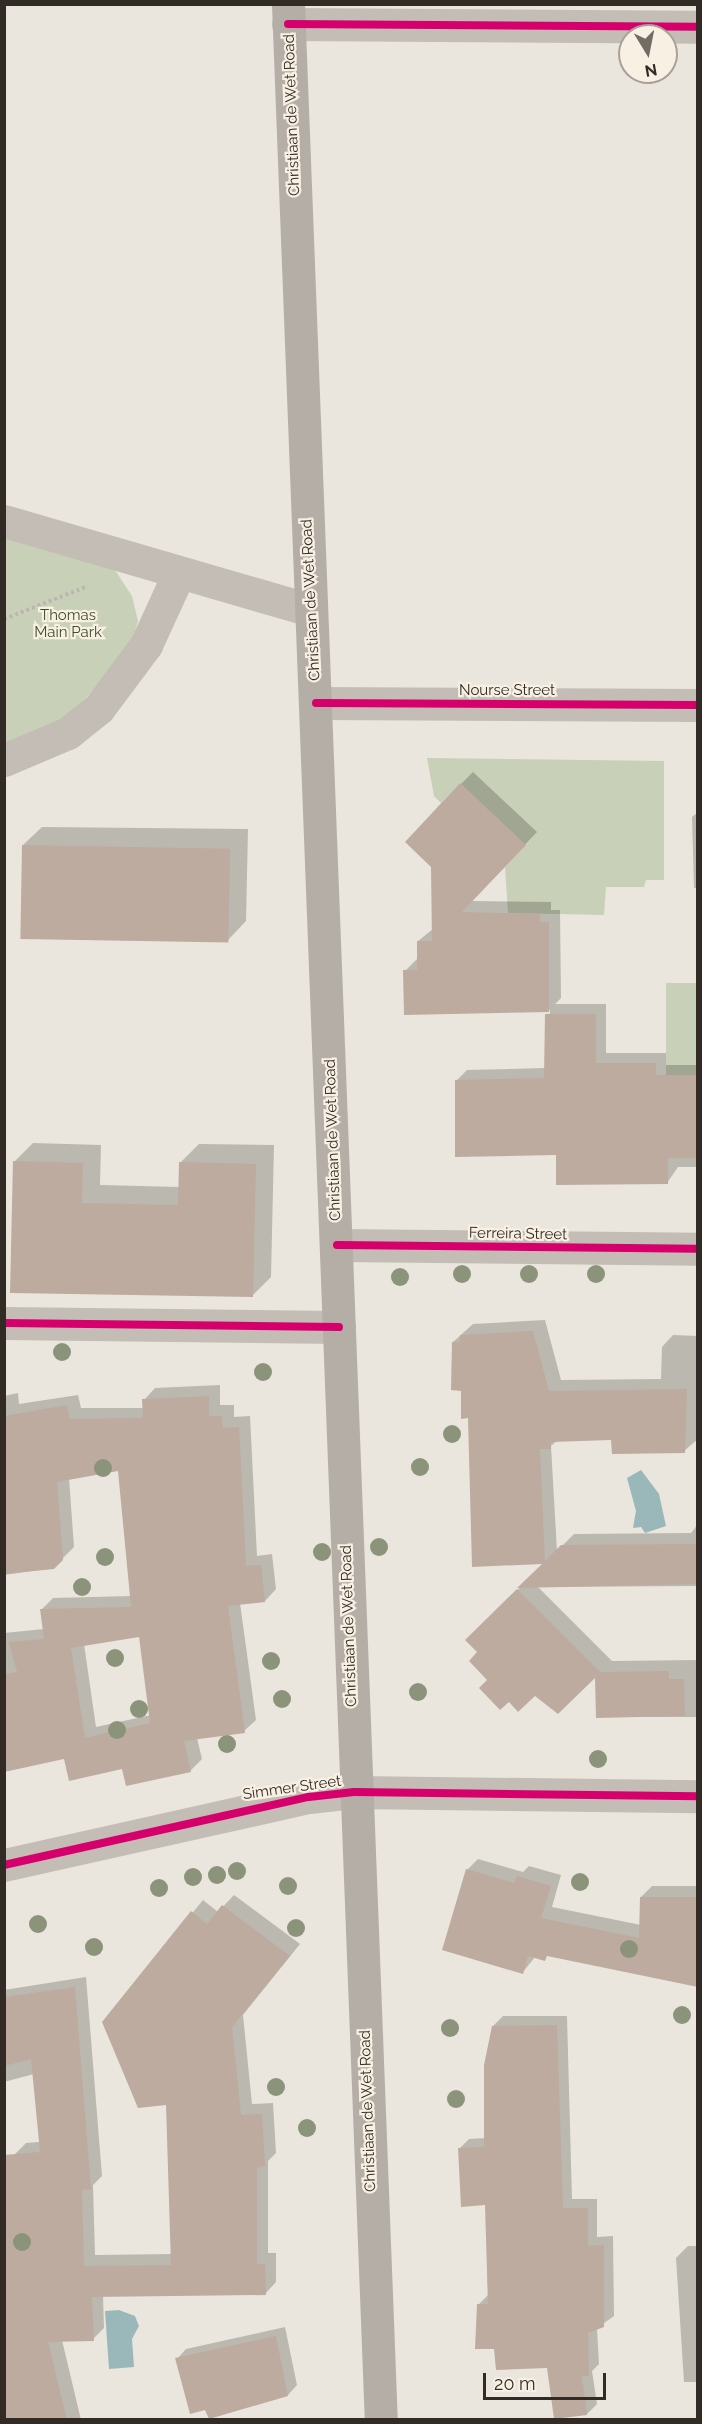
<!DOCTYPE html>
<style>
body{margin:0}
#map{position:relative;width:702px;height:2424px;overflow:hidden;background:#eae6dd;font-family:Raleway,sans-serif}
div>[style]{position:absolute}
.green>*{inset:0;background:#c8d0b7;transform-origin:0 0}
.water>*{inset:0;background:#9ab8ba}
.shadow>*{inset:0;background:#0003}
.building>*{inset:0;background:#bdab9f;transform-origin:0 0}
.path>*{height:4px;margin-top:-2px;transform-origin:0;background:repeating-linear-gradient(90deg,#bbb6af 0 3px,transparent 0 6px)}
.street>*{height:33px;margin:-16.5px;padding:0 16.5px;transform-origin:16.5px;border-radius:16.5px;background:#c3bdb6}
.secondary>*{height:33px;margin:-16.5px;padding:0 16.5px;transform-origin:16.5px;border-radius:16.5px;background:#b4aea7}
.cycleway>*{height:8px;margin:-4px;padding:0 4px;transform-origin:4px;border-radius:4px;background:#d6006c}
.trees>*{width:18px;height:18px;margin:-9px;border-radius:50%;background:#8b947b}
span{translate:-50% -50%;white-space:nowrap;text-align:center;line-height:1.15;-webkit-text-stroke:4.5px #f8f0e3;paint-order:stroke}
.street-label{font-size:15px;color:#322b25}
.park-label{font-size:15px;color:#3e502a}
.frame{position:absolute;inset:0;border:6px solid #322b25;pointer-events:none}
.north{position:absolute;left:618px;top:24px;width:60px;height:60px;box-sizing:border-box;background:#f8f0e3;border:2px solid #a9a197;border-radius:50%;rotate:170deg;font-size:16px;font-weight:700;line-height:24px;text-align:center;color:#322b25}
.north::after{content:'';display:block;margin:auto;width:21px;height:27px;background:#726c65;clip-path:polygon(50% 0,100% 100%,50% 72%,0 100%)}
.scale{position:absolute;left:483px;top:2373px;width:123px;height:27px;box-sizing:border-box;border:3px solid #322b25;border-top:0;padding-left:8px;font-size:18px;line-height:21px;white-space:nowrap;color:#322b25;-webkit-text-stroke:4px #f8f0e3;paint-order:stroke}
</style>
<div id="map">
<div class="green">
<div style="clip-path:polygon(4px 534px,113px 567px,132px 596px,138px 621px,133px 639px,106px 679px,62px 720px,4px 745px)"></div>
<div style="clip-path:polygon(427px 758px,664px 761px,664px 880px,646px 880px,644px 887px,606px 887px,604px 915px,508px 913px,505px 867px,525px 845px,460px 783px,441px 803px,434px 796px)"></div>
<div style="left:666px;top:983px;width:31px;height:93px"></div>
</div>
<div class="water">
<div style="clip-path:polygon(641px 1470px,659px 1494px,666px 1526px,645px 1533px,641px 1527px,633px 1528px,636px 1511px,627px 1478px)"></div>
<div style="clip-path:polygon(119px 2310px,135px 2316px,139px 2326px,132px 2339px,134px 2367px,109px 2369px,105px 2311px)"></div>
</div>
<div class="shadow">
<div style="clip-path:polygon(473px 772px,537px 832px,471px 901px,551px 902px,551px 910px,560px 910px,561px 998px,555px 1004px,606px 1004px,606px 1053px,666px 1053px,666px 1065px,698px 1065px,698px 1167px,678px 1167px,667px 1183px,557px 1153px,456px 1081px,467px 1070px,546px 1068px,550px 1010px,405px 1013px,405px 971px,418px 958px,418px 941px,433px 929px,461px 784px)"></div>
<div style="clip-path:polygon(698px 812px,698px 888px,694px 888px,692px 817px)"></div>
<div style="clip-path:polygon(42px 827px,248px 829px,246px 921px,228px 940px,23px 845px)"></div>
<div style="clip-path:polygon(33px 1143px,101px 1145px,100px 1185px,180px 1187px,180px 1163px,199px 1144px,274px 1145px,271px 1277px,253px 1295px,12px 1291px,14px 1162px)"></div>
<div style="clip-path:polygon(545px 1320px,561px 1380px,661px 1379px,662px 1347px,673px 1335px,698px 1336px,698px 1439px,684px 1451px,613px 1438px,558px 1440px,551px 1446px,557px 1551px,574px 1534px,691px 1533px,698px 1524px,698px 1586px,538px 1587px,612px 1661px,698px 1660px,698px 1717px,597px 1717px,597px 1674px,535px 1694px,489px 1680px,479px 1652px,467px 1640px,546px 1562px,469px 1417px,453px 1342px,473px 1324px)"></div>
<div style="clip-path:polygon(evenodd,220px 1385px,220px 1405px,234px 1405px,234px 1417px,250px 1416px,257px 1556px,272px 1554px,276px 1589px,265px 1601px,240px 1603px,256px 1720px,244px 1731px,197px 1738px,202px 1759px,190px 1771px,65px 1757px,4px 1771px,4px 1633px,44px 1629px,42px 1609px,53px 1598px,131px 1596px,119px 1469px,69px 1478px,74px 1547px,53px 1568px,4px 1575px,4px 1396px,18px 1393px,19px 1404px,78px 1395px,81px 1408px,144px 1408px,144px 1400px,155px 1388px,220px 1385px,140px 1636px,151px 1715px,96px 1727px,84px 1644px,140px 1636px)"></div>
<div style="clip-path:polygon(478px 1859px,523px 1872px,529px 1866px,561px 1875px,552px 1907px,641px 1925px,641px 1897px,652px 1886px,698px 1886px,698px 1986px,549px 1955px,535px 1957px,523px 1972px,467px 1870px)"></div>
<div style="clip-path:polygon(234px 1895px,300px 1944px,243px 2015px,252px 2104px,273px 2103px,276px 2153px,268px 2161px,268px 2253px,276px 2253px,276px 2282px,265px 2294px,103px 2296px,104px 2328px,93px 2339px,62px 2340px,81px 2420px,4px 2420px,14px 2155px,26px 2143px,40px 2142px,34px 2074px,4px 2082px,4px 1990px,86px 1977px,102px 2176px,93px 2185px,95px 2255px,172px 2254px,168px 2104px,104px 2022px,203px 1900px,218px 1912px)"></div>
<div style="clip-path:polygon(503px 2016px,567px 2016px,572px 2199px,597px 2199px,597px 2237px,613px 2236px,614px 2316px,597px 2328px,599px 2364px,592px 2371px,597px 2404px,587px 2414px,549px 2367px,495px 2348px,478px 2305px,488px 2295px,486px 2204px,459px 2149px,469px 2139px,486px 2138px,493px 2026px)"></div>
<div style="clip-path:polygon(688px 2246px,698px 2246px,698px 2382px,684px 2382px,676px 2258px)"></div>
<div style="clip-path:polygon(285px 2327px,297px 2385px,288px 2395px,177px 2359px,186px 2349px)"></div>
</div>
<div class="building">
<div style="clip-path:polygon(460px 783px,526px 845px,462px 912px,540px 914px,540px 922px,549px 922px,549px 1012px,404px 1015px,403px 970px,417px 970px,417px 941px,432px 941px,431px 867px,405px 842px)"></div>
<div style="left:22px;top:845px;width:208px;height:94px;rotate:1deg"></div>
<div style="clip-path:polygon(545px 1014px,596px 1014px,596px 1063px,656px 1063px,656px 1075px,698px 1075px,698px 1158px,668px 1158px,668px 1184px,556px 1185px,556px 1155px,455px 1157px,455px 1080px,544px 1078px)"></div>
<div style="clip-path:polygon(13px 1161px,83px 1163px,82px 1203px,178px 1205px,179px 1162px,256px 1164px,253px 1297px,10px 1293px)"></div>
<div style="clip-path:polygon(533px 1331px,549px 1391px,687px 1389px,685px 1453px,612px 1454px,611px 1440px,551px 1442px,551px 1449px,540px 1449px,545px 1561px,561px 1545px,698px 1544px,698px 1584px,517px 1588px,542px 1564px,472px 1567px,468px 1418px,461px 1419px,461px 1391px,451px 1390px,452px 1342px,460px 1342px,460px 1335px)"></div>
<div style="clip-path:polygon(evenodd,209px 1396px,209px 1416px,222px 1416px,223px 1428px,239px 1427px,246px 1566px,261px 1565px,265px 1602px,228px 1606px,245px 1733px,184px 1741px,191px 1772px,126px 1786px,122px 1769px,69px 1781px,64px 1759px,4px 1772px,4px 1674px,17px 1672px,9px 1642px,44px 1639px,40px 1609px,131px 1607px,118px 1471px,57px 1482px,63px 1560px,54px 1569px,4px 1574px,4px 1416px,67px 1405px,70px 1419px,143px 1418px,142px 1399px,209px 1396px,139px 1637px,150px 1723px,85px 1738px,71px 1648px,139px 1637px)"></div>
<div style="clip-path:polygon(517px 1589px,600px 1672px,669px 1671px,669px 1679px,684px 1679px,685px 1716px,596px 1718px,595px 1678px,558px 1714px,535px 1696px,518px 1712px,509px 1702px,500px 1710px,479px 1688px,487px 1680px,469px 1661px,477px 1652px,465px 1640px)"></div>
<div style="clip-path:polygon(466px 1869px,514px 1883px,517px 1876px,551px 1886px,541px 1918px,639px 1938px,640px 1897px,698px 1897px,698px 1987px,547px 1956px,545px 1961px,528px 1956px,523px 1974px,442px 1950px)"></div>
<div style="clip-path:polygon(222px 1905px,290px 1956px,232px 2027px,241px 2115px,262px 2114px,265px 2166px,257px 2168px,257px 2264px,265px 2264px,266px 2295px,92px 2297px,94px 2341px,48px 2342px,67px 2420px,4px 2420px,4px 2155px,40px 2152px,31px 2059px,4px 2066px,4px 1997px,75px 1987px,91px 2189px,82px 2190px,84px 2266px,171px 2265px,166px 2105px,138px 2108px,102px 2022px,191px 1911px,207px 1924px)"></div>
<div style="clip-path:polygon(557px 2025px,563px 2208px,588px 2208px,588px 2246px,604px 2245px,604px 2327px,588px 2333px,589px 2376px,582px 2376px,587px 2415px,554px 2419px,547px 2368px,496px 2370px,494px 2349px,475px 2349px,477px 2304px,488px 2304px,485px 2205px,461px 2207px,458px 2148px,484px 2147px,484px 2065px,492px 2026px)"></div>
<div style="clip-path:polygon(276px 2336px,288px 2396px,209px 2419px,205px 2410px,190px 2414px,175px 2358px)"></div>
</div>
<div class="path">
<div style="left:4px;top:619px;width:90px;rotate:-21.4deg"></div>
</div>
<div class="street">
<div style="left:288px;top:24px;width:410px;rotate:0.4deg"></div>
<div style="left:4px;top:521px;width:319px;rotate:16.2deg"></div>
<div style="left:316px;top:703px;width:382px;rotate:0.3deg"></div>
<div style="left:4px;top:760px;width:69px;rotate:-22.9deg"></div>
<div style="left:68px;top:733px;width:40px;rotate:-39deg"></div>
<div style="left:99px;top:708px;width:79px;rotate:-53.3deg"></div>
<div style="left:146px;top:645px;width:79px;rotate:-65.4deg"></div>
<div style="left:337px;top:1245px;width:361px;rotate:0.6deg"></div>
<div style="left:4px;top:1323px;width:335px;rotate:0.7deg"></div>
<div style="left:4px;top:1865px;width:312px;rotate:-12.6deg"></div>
<div style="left:309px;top:1797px;width:45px;rotate:-6.3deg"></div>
<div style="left:354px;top:1792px;width:344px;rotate:0.7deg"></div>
</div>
<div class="secondary">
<div style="left:288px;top:4px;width:2418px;rotate:87.8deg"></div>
</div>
<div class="cycleway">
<div style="left:288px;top:24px;width:410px;rotate:0.4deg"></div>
<div style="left:316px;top:703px;width:382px;rotate:0.3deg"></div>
<div style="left:337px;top:1245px;width:361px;rotate:0.6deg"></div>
<div style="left:4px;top:1323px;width:335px;rotate:0.7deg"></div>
<div style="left:4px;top:1865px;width:312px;rotate:-12.6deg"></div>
<div style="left:309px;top:1797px;width:45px;rotate:-6.3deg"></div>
<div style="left:354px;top:1792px;width:344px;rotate:0.7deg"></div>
</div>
<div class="trees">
<div style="left:462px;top:1274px"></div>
<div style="left:529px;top:1274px"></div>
<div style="left:596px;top:1274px"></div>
<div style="left:400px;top:1277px"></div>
<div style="left:62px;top:1352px"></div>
<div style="left:263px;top:1372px"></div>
<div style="left:452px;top:1434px"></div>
<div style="left:420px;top:1467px"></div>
<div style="left:103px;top:1468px"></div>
<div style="left:379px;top:1547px"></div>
<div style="left:322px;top:1552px"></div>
<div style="left:105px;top:1557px"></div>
<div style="left:82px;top:1587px"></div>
<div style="left:115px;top:1658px"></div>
<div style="left:271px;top:1661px"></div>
<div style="left:418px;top:1692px"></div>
<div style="left:282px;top:1699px"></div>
<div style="left:139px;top:1709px"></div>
<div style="left:117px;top:1730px"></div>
<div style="left:227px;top:1744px"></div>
<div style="left:598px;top:1759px"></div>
<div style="left:237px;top:1871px"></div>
<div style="left:217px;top:1875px"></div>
<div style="left:193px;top:1877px"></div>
<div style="left:580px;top:1882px"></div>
<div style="left:288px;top:1886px"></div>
<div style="left:159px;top:1888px"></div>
<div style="left:38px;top:1924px"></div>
<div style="left:296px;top:1928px"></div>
<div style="left:94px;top:1947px"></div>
<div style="left:629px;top:1949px"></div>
<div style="left:682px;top:2015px"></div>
<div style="left:450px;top:2028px"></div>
<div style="left:276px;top:2087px"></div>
<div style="left:456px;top:2099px"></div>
<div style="left:307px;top:2128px"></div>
<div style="left:22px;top:2242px"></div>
</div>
<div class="street-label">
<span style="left:292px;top:115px;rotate:-92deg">Christiaan de Wet Road</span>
<span style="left:311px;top:600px;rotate:-93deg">Christiaan de Wet Road</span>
<span style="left:507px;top:691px">Nourse Street</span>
<span style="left:333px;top:1140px;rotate:-92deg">Christiaan de Wet Road</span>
<span style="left:518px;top:1234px;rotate:1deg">Ferreira Street</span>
<span style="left:349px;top:1626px;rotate:-92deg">Christiaan de Wet Road</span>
<span style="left:292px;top:1788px;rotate:-8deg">Simmer Street</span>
<span style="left:368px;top:2111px;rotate:-92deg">Christiaan de Wet Road</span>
</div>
<div class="park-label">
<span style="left:68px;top:624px">Thomas<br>Main Park</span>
</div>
<div class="frame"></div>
<div class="north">N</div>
<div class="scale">20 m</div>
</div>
